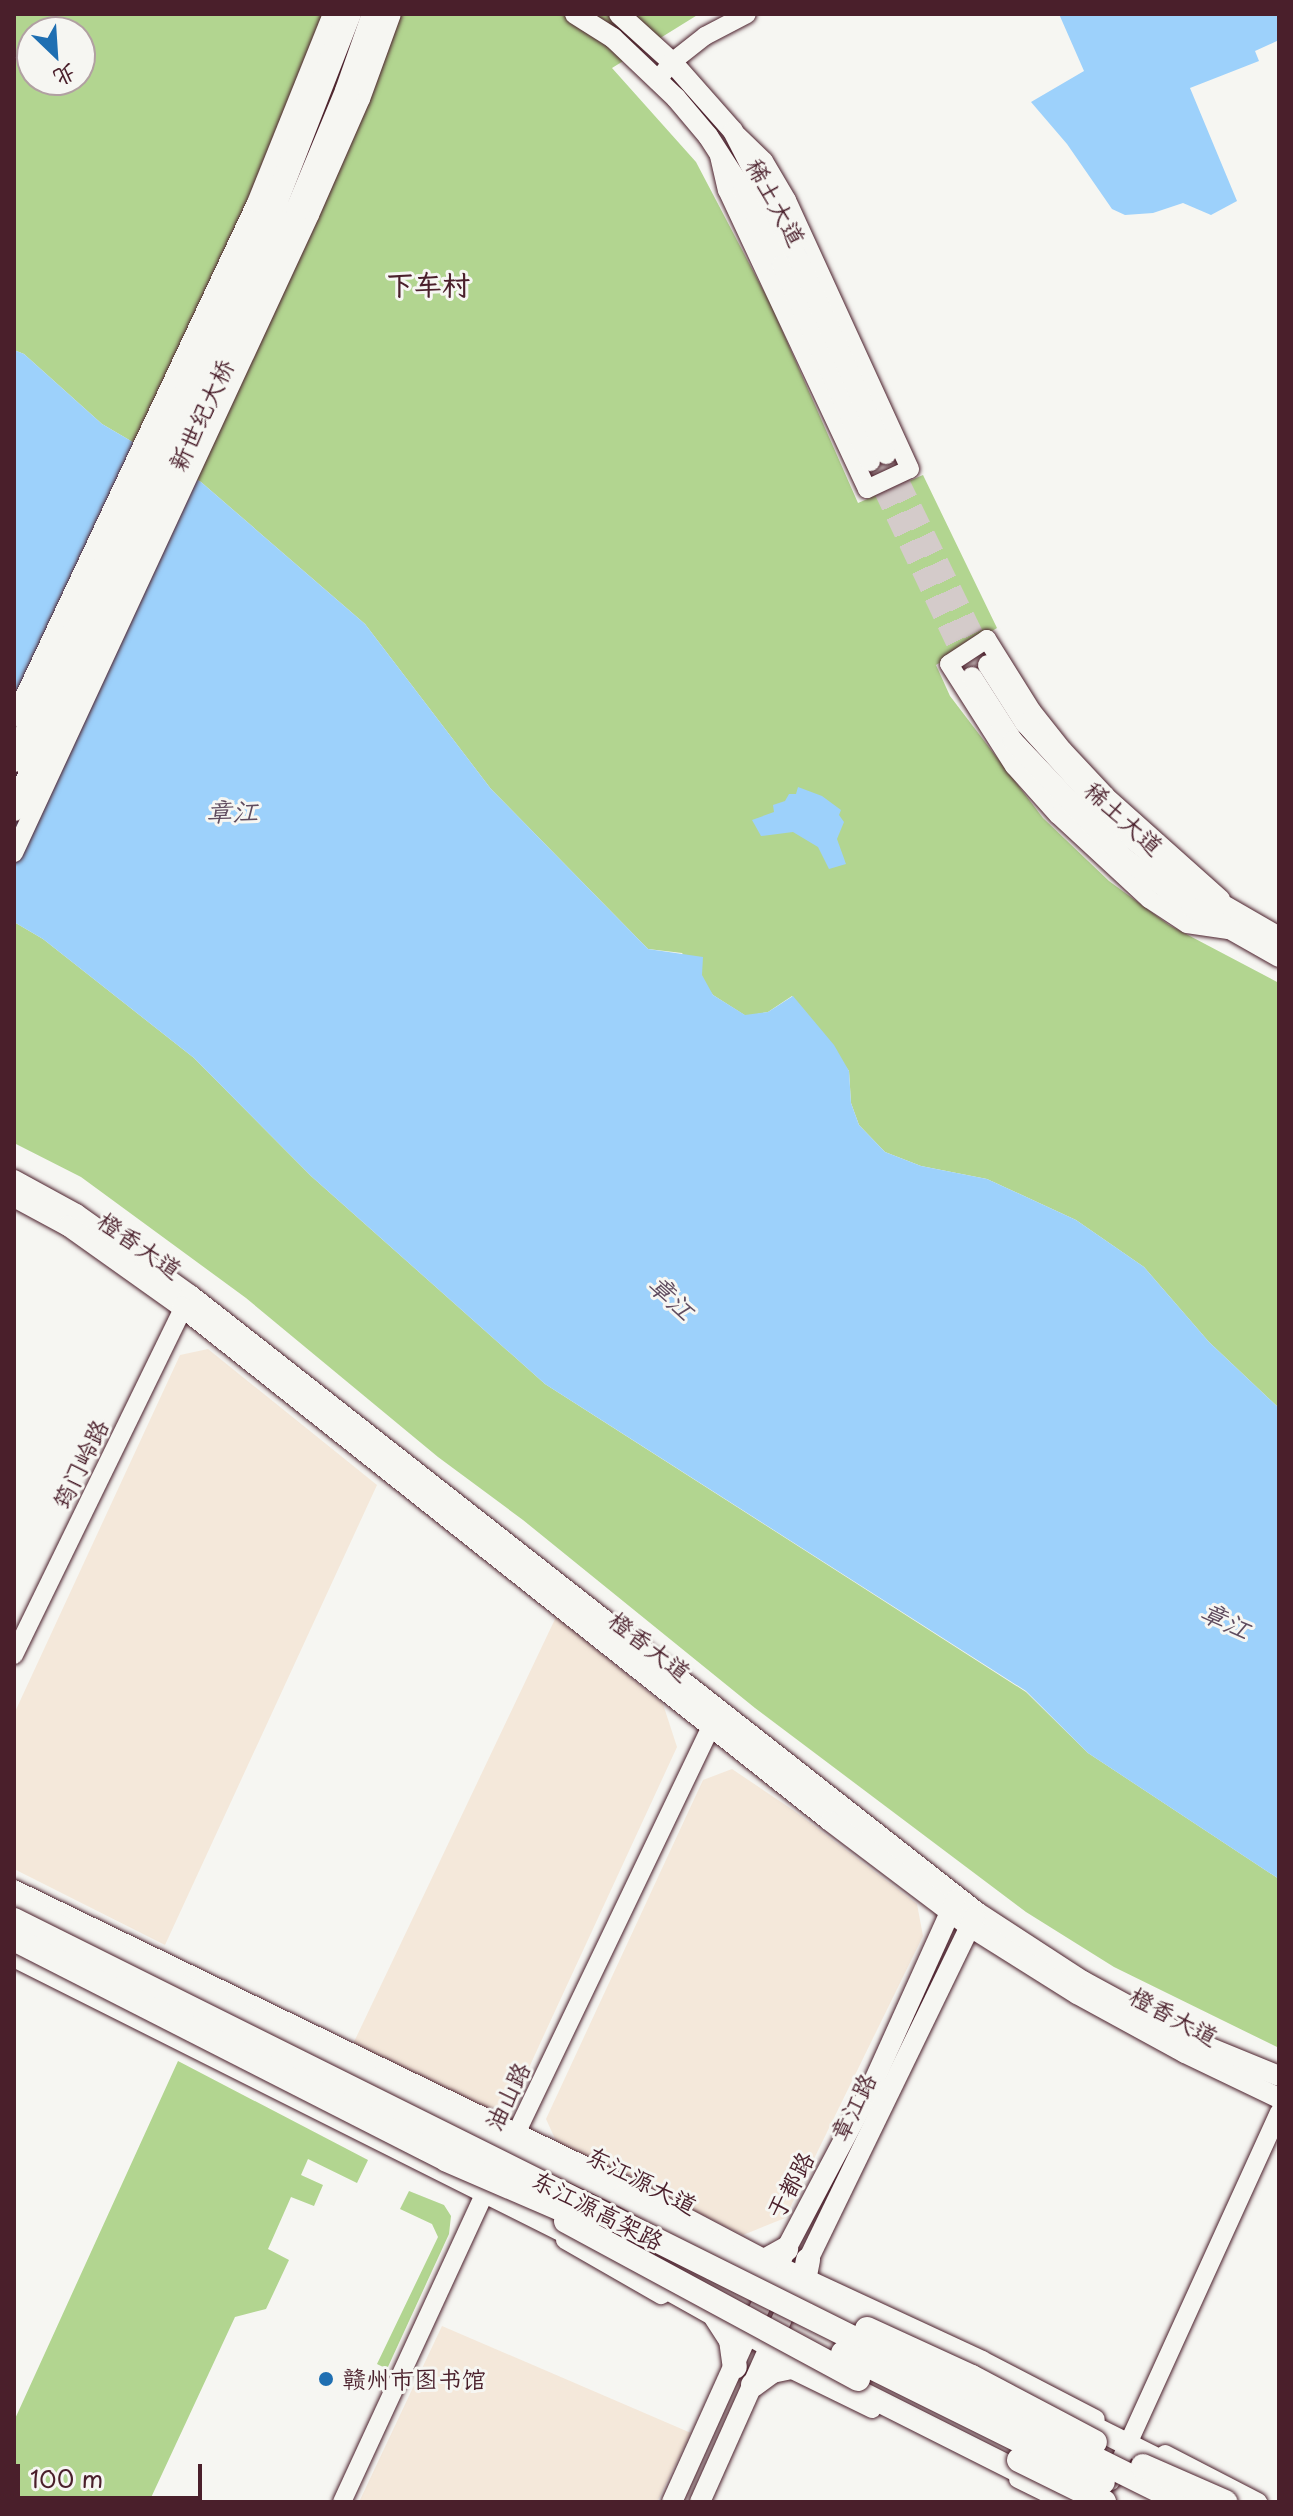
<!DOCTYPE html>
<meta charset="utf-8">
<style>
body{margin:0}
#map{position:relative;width:1293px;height:2516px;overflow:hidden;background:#f6f6f2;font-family:"Playpen Sans","LXGW WenKai TC",sans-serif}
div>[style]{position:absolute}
.built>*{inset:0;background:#f4e8da}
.green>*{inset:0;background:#b2d590}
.water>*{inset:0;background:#9dd1fb}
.secondary-tunnel>*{height:20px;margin-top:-10px;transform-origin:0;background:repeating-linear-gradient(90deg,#d4cbca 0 20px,transparent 0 30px)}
.roads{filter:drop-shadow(0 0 2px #4a1f2b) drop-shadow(0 0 2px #4a1f2b)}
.tertiary>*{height:18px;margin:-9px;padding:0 9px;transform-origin:9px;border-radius:9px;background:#f6f6f2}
.secondary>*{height:20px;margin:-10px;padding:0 10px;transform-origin:10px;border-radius:10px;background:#f6f6f2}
.primary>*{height:22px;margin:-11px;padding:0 11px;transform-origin:11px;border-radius:11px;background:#f6f6f2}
.trunk>*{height:24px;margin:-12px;padding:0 12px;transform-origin:12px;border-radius:12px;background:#f6f6f2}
.bridges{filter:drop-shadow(0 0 2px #4a1f2b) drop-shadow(0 0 2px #4a1f2b)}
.trunk-bridge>*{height:24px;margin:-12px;padding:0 12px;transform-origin:12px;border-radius:12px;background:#f6f6f2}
.dots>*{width:22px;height:22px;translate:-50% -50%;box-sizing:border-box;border:4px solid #f6f6f2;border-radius:50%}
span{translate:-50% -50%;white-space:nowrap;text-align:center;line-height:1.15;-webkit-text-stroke:6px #f6f6f2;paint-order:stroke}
.street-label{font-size:24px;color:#4a1f2b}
.poi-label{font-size:24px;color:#4a1f2b}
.left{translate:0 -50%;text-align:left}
.water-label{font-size:26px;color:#5f4c5f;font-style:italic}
.quarter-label{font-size:28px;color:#4a1f2b;font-weight:700}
.frame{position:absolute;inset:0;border:16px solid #4a1f2b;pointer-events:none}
.north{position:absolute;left:16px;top:16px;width:80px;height:80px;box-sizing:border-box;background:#f6f6f2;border:2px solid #b1a0a2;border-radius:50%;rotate:155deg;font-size:22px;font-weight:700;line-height:32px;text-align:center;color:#4a1f2b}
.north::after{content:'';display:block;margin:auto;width:28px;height:36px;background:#1f6fb2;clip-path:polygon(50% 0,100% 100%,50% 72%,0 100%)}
.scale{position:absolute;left:16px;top:2464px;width:186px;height:36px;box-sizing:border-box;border:4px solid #4a1f2b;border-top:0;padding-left:10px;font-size:24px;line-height:28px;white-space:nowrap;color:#4a1f2b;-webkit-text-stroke:6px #f6f6f2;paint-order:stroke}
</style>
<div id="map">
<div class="built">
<div style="clip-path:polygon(208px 1349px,377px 1485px,165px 1945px,14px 1869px,14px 1714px,180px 1355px)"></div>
<div style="clip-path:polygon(556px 1617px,663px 1704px,677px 1747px,514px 2100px,488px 2109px,353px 2044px)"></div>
<div style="clip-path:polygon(732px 1769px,793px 1810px,917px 1904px,923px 1936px,785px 2218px,743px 2235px,557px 2143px,546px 2119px,703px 1780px)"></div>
<div style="clip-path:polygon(442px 2326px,691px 2433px,657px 2502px,359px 2502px)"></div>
</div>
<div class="green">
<div style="clip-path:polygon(evenodd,14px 14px,699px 14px,612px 68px,696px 162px,771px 305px,858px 503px,923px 475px,997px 628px,936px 665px,950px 696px,1043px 818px,1109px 881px,1169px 925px,1279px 983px,1279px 1408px,1209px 1342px,1144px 1267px,1076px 1220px,987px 1179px,921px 1166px,885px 1152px,859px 1125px,851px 1103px,849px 1071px,792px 996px,768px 1012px,746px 1016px,713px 995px,682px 953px,648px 949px,491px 789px,365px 624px,201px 482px,102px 424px,24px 354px,14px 350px,14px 14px,32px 32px,80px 32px,80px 80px,32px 80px,32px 32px)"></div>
<div style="clip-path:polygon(14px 922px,43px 939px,194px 1058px,311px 1176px,545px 1384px,1026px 1692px,1088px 1753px,1279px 1879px,1279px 2048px,1114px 1967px,1026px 1912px,755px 1708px,523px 1520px,438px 1457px,246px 1298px,81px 1177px,14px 1143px)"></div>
<div style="clip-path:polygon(178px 2061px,368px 2160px,357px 2183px,308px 2159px,301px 2175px,323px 2185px,314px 2206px,291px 2197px,268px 2249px,289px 2260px,266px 2309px,235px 2317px,149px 2502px,14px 2502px,14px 2421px)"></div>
<div style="clip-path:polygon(409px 2191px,444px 2205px,451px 2216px,449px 2234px,387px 2369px,377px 2364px,438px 2237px,432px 2224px,400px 2209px)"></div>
</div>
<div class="water">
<div style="clip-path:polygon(1059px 14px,1279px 14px,1279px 40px,1255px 51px,1259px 61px,1190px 88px,1237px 201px,1211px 215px,1183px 203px,1153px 213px,1125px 215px,1112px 209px,1067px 144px,1031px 102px,1084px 71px)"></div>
<div style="clip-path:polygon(14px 350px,24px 354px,102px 424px,201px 482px,365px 624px,491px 789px,648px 949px,703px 957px,702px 975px,713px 995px,745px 1015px,768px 1012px,793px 996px,834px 1045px,849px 1071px,851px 1103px,859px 1125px,885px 1152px,921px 1166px,987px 1179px,1076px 1220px,1144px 1267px,1209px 1342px,1279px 1408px,1279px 1879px,1088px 1753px,1026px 1691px,545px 1384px,311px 1176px,194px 1058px,43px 939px,14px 922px)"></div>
<div style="clip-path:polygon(798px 787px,822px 796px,841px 810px,839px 815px,844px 822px,837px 839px,846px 864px,829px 869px,818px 847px,793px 832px,761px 836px,752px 820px,774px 812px,773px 805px,785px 801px,789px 794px,796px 794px)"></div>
</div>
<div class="secondary-tunnel">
<div style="left:886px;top:454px;width:234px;rotate:64.2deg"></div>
<div style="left:870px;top:461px;width:239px;rotate:64.7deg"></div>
</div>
<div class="roads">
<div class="tertiary">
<div style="left:657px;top:81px;width:24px;rotate:-52deg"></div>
<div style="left:672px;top:62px;width:42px;rotate:-38.2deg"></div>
<div style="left:705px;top:36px;width:47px;rotate:-27.6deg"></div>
<div style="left:719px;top:156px;width:35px;rotate:77deg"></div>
<div style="left:727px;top:190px;width:330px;rotate:64.9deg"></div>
<div style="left:867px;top:489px;width:47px;rotate:-24.9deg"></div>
<div style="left:910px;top:469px;width:296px;rotate:-114.6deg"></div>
<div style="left:787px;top:200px;width:45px;rotate:-120.5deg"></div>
<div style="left:764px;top:161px;width:37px;rotate:-136deg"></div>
<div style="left:14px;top:718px;width:569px;rotate:-64.83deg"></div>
<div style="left:256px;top:203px;width:204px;rotate:-68.1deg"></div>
<div style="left:14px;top:853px;width:703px;rotate:-65.11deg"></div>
<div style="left:310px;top:215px;width:127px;rotate:-66.3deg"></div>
<div style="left:361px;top:99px;width:90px;rotate:-70deg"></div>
<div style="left:1221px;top:899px;width:154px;rotate:-138.2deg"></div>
<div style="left:1106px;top:796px;width:63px;rotate:-133.1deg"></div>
<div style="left:1063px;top:750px;width:50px;rotate:-128.5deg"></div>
<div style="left:1032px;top:711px;width:85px;rotate:-122deg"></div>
<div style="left:987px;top:639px;width:45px;rotate:146.7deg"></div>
<div style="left:949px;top:664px;width:121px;rotate:57.5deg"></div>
<div style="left:1014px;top:766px;width:66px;rotate:48.1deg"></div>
<div style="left:1058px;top:815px;width:124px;rotate:42.7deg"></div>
<div style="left:1149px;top:899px;width:45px;rotate:33.3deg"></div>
<div style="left:1187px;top:924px;width:40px;rotate:8.5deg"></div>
<div style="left:14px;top:1655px;width:397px;rotate:-64deg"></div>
<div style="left:14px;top:1889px;width:679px;rotate:25.85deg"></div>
<div style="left:625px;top:2185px;width:163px;rotate:27.8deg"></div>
<div style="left:769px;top:2261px;width:235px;rotate:24.9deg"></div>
<div style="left:982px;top:2360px;width:128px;rotate:27.4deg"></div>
<div style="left:512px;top:2142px;width:475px;rotate:-64.4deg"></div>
<div style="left:565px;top:2240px;width:111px;rotate:29.8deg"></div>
<div style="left:784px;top:2366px;width:98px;rotate:26deg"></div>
<div style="left:1165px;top:2454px;width:105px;rotate:27.3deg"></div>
<div style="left:1018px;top:2479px;width:52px;rotate:26.1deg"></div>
<div style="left:1111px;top:2481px;width:405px;rotate:-65.5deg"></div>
<div style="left:342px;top:2502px;width:353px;rotate:-65.2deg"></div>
</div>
<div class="secondary">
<div style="left:575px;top:14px;width:45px;rotate:32.3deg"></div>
<div style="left:613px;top:38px;width:87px;rotate:43.6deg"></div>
<div style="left:676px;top:98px;width:50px;rotate:49.9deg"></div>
<div style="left:708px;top:136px;width:64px;rotate:57.1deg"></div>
<div style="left:743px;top:190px;width:85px;rotate:62.5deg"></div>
<div style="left:782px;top:265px;width:215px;rotate:65.8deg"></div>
<div style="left:619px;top:14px;width:72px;rotate:42.2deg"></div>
<div style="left:672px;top:62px;width:92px;rotate:48.5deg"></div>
<div style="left:733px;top:131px;width:143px;rotate:62.9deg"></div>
<div style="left:798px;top:258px;width:215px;rotate:65.8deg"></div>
<div style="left:988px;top:665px;width:69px;rotate:57.5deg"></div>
<div style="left:1025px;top:723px;width:153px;rotate:47.7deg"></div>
<div style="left:1128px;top:836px;width:84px;rotate:38.2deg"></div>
<div style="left:1194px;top:888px;width:98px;rotate:30deg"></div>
<div style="left:972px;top:677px;width:76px;rotate:57.4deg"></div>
<div style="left:1013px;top:741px;width:160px;rotate:46.5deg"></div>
<div style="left:1123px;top:857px;width:84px;rotate:36.3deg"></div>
<div style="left:1191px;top:907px;width:101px;rotate:29.6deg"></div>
<div style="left:14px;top:1180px;width:71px;rotate:28.7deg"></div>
<div style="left:76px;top:1214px;width:140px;rotate:35.4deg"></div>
<div style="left:190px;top:1295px;width:1000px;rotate:38.1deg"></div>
<div style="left:977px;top:1912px;width:126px;rotate:33.1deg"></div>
<div style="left:1083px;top:1981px;width:123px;rotate:28.6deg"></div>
<div style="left:1191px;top:2040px;width:95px;rotate:22.2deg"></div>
<div style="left:14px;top:1197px;width:61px;rotate:28.2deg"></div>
<div style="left:68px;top:1226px;width:140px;rotate:35.4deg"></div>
<div style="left:182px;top:1307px;width:827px;rotate:38.42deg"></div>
<div style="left:830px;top:1821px;width:174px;rotate:37.1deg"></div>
<div style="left:969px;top:1926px;width:128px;rotate:32.2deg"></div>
<div style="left:1077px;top:1994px;width:123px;rotate:28.6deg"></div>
<div style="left:1185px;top:2053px;width:104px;rotate:25.6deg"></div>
<div style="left:672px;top:2502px;width:277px;rotate:-65.7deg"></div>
<div style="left:786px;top:2249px;width:175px;rotate:-62.1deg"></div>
<div style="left:868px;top:2094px;width:214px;rotate:-65.7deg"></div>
<div style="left:700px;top:2502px;width:265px;rotate:-65.9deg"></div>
<div style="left:808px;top:2260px;width:382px;rotate:-64.1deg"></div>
</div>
<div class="primary">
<div style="left:14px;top:1903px;width:314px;rotate:26.2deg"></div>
<div style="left:296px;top:2042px;width:361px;rotate:25.2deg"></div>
<div style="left:623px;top:2196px;width:148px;rotate:29.2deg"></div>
<div style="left:752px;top:2268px;width:149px;rotate:24.5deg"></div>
<div style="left:14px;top:1956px;width:634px;rotate:26.61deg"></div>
<div style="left:650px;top:2279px;width:139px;rotate:29.3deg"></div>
<div style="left:771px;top:2347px;width:294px;rotate:26.7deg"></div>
<div style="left:1075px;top:2418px;width:114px;rotate:26.6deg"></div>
<div style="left:1208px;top:2483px;width:42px;rotate:26.6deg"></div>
</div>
<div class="trunk">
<div style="left:14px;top:760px;width:617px;rotate:-64.89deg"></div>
<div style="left:276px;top:201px;width:201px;rotate:-68.7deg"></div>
<div style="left:14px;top:809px;width:664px;rotate:-64.67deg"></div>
<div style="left:298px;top:209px;width:128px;rotate:-67.4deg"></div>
<div style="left:347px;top:91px;width:82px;rotate:-70.7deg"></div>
<div style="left:808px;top:2260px;width:15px;rotate:101deg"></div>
<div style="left:805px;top:2275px;width:15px;rotate:74deg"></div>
<div style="left:809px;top:2289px;width:22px;rotate:39deg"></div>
<div style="left:752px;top:2268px;width:39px;rotate:-29deg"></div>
<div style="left:716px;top:2317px;width:27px;rotate:57deg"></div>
<div style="left:731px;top:2340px;width:27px;rotate:82deg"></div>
<div style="left:753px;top:2385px;width:24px;rotate:-36deg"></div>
<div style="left:772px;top:2371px;width:34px;rotate:-12deg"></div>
</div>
</div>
<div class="bridges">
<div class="trunk-bridge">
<div style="left:14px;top:1920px;width:1305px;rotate:26.49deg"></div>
<div style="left:14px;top:1939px;width:486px;rotate:27deg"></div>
<div style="left:447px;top:2160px;width:151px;rotate:23.3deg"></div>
<div style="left:566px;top:2221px;width:332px;rotate:28.4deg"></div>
<div style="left:867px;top:2329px;width:115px;rotate:24.6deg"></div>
<div style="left:972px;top:2377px;width:139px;rotate:27.9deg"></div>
<div style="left:843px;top:2353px;width:290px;rotate:26.4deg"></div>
<div style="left:1019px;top:2460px;width:95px;rotate:26.3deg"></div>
<div style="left:1143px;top:2466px;width:90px;rotate:23.7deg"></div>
</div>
</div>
<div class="dots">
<div style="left:326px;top:2379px;background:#1f6fb2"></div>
</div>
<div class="street-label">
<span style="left:776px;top:202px;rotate:61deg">稀土大道</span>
<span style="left:201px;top:415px;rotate:-65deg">新世纪大桥</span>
<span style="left:1124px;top:818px;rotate:42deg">稀土大道</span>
<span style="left:140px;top:1245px;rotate:35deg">橙香大道</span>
<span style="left:80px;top:1464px;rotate:-64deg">筠门岭路</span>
<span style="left:650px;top:1646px;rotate:38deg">橙香大道</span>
<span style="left:1174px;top:2016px;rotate:28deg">橙香大道</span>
<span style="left:507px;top:2096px;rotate:-64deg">油山路</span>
<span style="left:853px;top:2107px;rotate:-64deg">章江路</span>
<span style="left:642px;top:2180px;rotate:27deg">东江源大道</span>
<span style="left:790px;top:2185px;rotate:-62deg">于都路</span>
<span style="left:598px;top:2210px;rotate:27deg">东江源高架路</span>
</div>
<div class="poi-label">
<span class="left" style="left:342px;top:2379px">赣州市图书馆</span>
</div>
<div class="water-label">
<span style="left:232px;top:811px">章江</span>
<span style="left:672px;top:1297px;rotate:44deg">章江</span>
<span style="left:1226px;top:1620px;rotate:26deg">章江</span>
</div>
<div class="quarter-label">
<span style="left:428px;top:284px">下车村</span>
</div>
<div class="frame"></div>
<div class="north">北</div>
<div class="scale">100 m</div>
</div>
